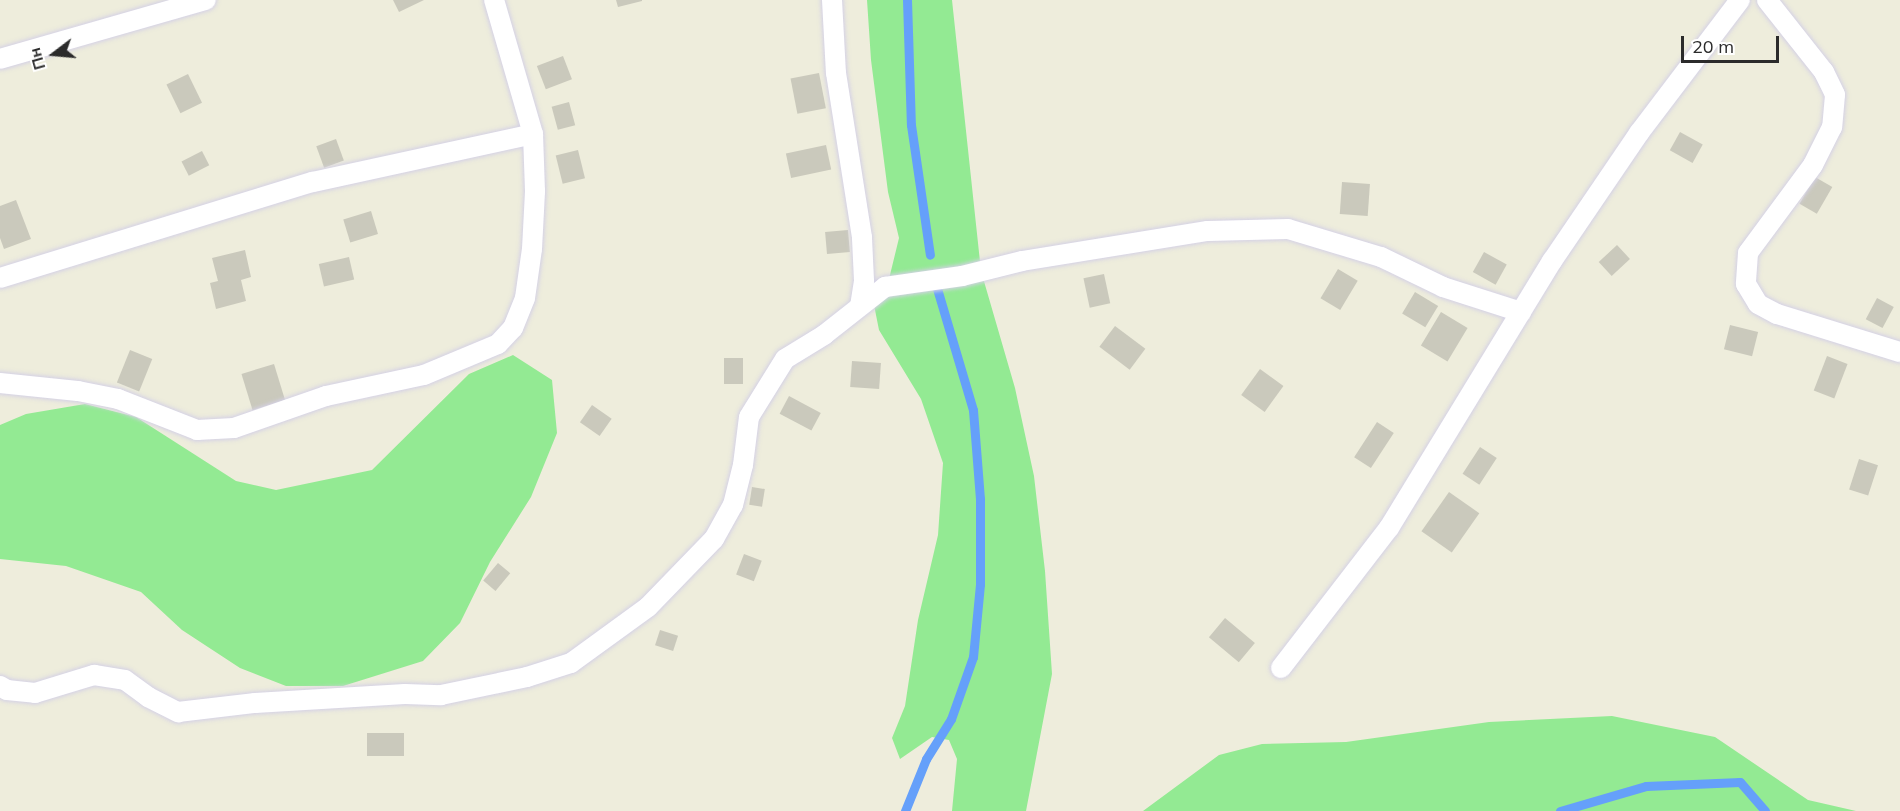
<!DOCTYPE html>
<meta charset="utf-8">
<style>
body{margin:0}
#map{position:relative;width:1900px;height:811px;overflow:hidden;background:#eeeddc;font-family:Mulish,sans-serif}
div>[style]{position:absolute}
.green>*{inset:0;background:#93ea93}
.stream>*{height:9px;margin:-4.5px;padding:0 4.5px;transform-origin:4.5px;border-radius:4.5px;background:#65a0fa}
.building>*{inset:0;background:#cac9bc;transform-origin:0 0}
.roads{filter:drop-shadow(0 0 2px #d4d1e5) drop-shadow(0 0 2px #d4d1e5)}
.service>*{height:20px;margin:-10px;padding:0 10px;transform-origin:10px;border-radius:10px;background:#fff}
span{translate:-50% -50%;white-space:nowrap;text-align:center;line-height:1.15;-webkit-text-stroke:6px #fff;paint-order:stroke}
.north{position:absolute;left:24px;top:24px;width:60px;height:60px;-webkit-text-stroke:4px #fff;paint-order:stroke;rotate:254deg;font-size:16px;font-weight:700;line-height:24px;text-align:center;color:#2b2b2b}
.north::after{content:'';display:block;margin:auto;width:21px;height:27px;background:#2b2b2b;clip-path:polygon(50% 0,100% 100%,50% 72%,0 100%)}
.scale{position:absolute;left:1681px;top:36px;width:98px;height:27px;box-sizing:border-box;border:3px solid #2b2b2b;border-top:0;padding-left:8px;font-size:18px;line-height:21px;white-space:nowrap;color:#2b2b2b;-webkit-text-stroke:4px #fff;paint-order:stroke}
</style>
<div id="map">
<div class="green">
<div style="clip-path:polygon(867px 0,952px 0,981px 271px,1015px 388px,1034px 476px,1045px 571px,1052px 674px,1026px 811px,952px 811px,957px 759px,949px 740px,932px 737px,900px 759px,892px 738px,905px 706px,918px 620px,938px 535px,943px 463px,921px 399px,879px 330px,873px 300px,889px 279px,899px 238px,888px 192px,871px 60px)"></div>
<div style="clip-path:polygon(513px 355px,552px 380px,557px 433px,531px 497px,490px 562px,460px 623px,423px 661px,343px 686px,286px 686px,240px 668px,182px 630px,141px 592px,66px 566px,0 559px,0 425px,26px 414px,85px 404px,136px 417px,236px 481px,276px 490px,372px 470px,469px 374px)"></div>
<div style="clip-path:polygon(1612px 716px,1715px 737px,1808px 800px,1856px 811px,1143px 811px,1219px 755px,1262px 744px,1346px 742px,1489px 722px)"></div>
</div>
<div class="stream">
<div style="left:907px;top:0;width:125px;rotate:88.2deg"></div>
<div style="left:911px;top:125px;width:131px;rotate:81.7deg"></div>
<div style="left:905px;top:811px;width:56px;rotate:-68deg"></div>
<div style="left:926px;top:759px;width:47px;rotate:-58deg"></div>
<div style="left:951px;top:719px;width:66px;rotate:-70.5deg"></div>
<div style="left:973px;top:657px;width:73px;rotate:-84.5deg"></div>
<div style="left:980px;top:584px;width:85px;rotate:-90deg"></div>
<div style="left:980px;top:499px;width:89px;rotate:-94.5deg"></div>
<div style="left:973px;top:410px;width:130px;rotate:-106.5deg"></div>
<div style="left:1560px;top:811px;width:90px;rotate:-16.2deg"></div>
<div style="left:1646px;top:786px;width:94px;rotate:-2.4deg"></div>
<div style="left:1740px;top:782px;width:38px;rotate:49deg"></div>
</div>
<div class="building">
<div style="clip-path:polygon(393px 0,424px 0,399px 12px)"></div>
<div style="clip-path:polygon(616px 0,642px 0,642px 1px,618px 7px)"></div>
<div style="left:563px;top:56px;width:25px;height:28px;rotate:69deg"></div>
<div style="left:819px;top:73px;width:36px;height:29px;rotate:79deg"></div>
<div style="left:188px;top:74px;width:32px;height:24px;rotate:64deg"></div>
<div style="left:569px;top:102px;width:24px;height:18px;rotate:75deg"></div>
<div style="left:1680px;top:132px;width:26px;height:21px;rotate:29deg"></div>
<div style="left:336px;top:139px;width:23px;height:21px;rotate:70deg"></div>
<div style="left:826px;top:145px;width:25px;height:41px;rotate:78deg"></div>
<div style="left:578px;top:150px;width:29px;height:23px;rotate:76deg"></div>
<div style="left:202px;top:151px;width:16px;height:23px;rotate:63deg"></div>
<div style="left:1815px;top:177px;width:20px;height:31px;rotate:30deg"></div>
<div style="left:1342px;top:182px;width:28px;height:32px;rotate:4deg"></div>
<div style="clip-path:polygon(16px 200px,31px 239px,4px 249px,0 238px,0 206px)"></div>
<div style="left:371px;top:211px;width:24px;height:29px;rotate:73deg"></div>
<div style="left:848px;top:230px;width:22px;height:23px;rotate:85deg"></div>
<div style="left:1617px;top:245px;width:19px;height:25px;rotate:47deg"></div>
<div style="clip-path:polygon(245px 250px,251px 277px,241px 280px,246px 301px,216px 309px,210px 283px,218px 281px,212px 258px)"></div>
<div style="left:1484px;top:252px;width:26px;height:23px;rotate:29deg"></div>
<div style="left:349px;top:257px;width:23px;height:31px;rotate:77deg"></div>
<div style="left:1338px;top:269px;width:23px;height:34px;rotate:31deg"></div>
<div style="left:1104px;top:274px;width:30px;height:21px;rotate:78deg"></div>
<div style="left:1415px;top:292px;width:27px;height:25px;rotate:31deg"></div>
<div style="left:1877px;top:298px;width:19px;height:24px;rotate:28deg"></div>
<div style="left:1441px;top:312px;width:31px;height:39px;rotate:31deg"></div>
<div style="left:1730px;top:325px;width:29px;height:25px;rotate:14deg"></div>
<div style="left:1115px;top:326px;width:38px;height:26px;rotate:37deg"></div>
<div style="left:130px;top:350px;width:24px;height:35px;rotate:22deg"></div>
<div style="left:1827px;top:356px;width:22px;height:37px;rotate:21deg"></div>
<div style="left:724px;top:358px;width:19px;height:26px"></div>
<div style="left:852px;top:361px;width:29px;height:26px;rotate:4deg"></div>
<div style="left:274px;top:364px;width:38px;height:34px;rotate:73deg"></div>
<div style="left:1260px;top:369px;width:29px;height:32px;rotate:36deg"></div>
<div style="left:789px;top:396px;width:36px;height:20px;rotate:28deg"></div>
<div style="left:592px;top:405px;width:24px;height:21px;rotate:35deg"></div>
<div style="left:1377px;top:422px;width:20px;height:42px;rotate:33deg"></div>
<div style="left:1480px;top:447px;width:20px;height:32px;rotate:33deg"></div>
<div style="left:1859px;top:459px;width:20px;height:32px;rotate:18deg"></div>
<div style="left:752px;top:487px;width:13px;height:18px;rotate:9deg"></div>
<div style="left:1449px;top:492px;width:37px;height:48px;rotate:35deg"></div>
<div style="left:744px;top:554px;width:19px;height:22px;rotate:21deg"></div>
<div style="left:498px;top:563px;width:16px;height:23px;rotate:40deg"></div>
<div style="left:1225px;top:618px;width:39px;height:25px;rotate:40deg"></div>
<div style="left:660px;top:630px;width:19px;height:16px;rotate:18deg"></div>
<div style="left:367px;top:733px;width:37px;height:23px"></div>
</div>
<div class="roads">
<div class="service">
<div style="left:832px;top:0;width:73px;rotate:86.9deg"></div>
<div style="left:836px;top:73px;width:167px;rotate:81deg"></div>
<div style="left:862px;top:238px;width:43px;rotate:87.3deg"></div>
<div style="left:864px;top:281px;width:24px;rotate:99deg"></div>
<div style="left:1767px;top:0;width:92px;rotate:51.6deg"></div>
<div style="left:1824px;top:72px;width:25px;rotate:64deg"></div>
<div style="left:1835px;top:95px;width:32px;rotate:95deg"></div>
<div style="left:1832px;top:127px;width:42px;rotate:116.6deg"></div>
<div style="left:1813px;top:165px;width:109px;rotate:126.5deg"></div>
<div style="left:1748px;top:253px;width:31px;rotate:94deg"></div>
<div style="left:1746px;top:284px;width:23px;rotate:59deg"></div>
<div style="left:1758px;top:304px;width:21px;rotate:28deg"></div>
<div style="left:1777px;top:314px;width:129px;rotate:17.2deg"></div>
<div style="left:0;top:59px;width:214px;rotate:-16deg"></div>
<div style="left:0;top:278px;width:327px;rotate:-17.1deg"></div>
<div style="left:313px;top:182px;width:225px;rotate:-12.3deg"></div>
<div style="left:0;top:383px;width:78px;rotate:5.9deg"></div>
<div style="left:78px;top:391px;width:41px;rotate:11.3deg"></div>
<div style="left:118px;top:399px;width:85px;rotate:21.4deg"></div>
<div style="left:197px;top:430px;width:37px;rotate:-3deg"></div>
<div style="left:234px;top:428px;width:97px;rotate:-19.2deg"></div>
<div style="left:326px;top:396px;width:100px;rotate:-12.1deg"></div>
<div style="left:424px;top:375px;width:80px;rotate:-22.7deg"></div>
<div style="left:498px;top:344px;width:22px;rotate:-47deg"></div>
<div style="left:513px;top:328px;width:32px;rotate:-68deg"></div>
<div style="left:525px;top:298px;width:49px;rotate:-81.9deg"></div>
<div style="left:532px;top:249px;width:58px;rotate:-87deg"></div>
<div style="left:535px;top:191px;width:57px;rotate:-92deg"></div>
<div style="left:533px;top:134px;width:140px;rotate:-106.2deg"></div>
<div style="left:1281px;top:668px;width:177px;rotate:-52.4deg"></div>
<div style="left:1389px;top:528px;width:313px;rotate:-58.6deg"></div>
<div style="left:1552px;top:261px;width:155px;rotate:-55.8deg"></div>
<div style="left:1639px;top:133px;width:167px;rotate:-52.8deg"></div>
<div style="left:0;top:686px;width:8px;rotate:30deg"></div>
<div style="left:7px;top:690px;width:28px;rotate:6deg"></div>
<div style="left:35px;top:693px;width:62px;rotate:-17deg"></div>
<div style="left:94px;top:675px;width:31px;rotate:9deg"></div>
<div style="left:125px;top:680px;width:29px;rotate:36deg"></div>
<div style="left:148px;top:697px;width:34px;rotate:27deg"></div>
<div style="left:178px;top:712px;width:78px;rotate:-6.7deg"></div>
<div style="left:255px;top:703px;width:150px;rotate:-3.4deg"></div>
<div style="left:405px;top:694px;width:36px;rotate:2deg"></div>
<div style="left:441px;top:695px;width:88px;rotate:-11.8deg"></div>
<div style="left:527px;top:677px;width:46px;rotate:-17.7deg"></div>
<div style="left:571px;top:663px;width:95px;rotate:-36deg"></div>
<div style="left:648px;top:607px;width:95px;rotate:-45.9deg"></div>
<div style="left:714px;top:539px;width:39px;rotate:-61deg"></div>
<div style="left:733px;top:505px;width:41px;rotate:-76deg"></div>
<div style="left:743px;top:465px;width:48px;rotate:-82.9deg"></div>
<div style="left:749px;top:417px;width:68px;rotate:-58.2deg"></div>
<div style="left:785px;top:359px;width:46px;rotate:-31.6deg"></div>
<div style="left:824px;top:335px;width:78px;rotate:-38.2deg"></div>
<div style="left:885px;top:287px;width:78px;rotate:-8.1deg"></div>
<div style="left:962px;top:276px;width:62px;rotate:-14deg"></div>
<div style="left:1022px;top:261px;width:188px;rotate:-9.2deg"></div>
<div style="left:1208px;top:231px;width:80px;rotate:-1.4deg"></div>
<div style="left:1288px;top:229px;width:97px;rotate:16.8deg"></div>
<div style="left:1381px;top:257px;width:69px;rotate:25.8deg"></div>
<div style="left:1443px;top:287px;width:82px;rotate:17.8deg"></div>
</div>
</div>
<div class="north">Пн</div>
<div class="scale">20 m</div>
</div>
